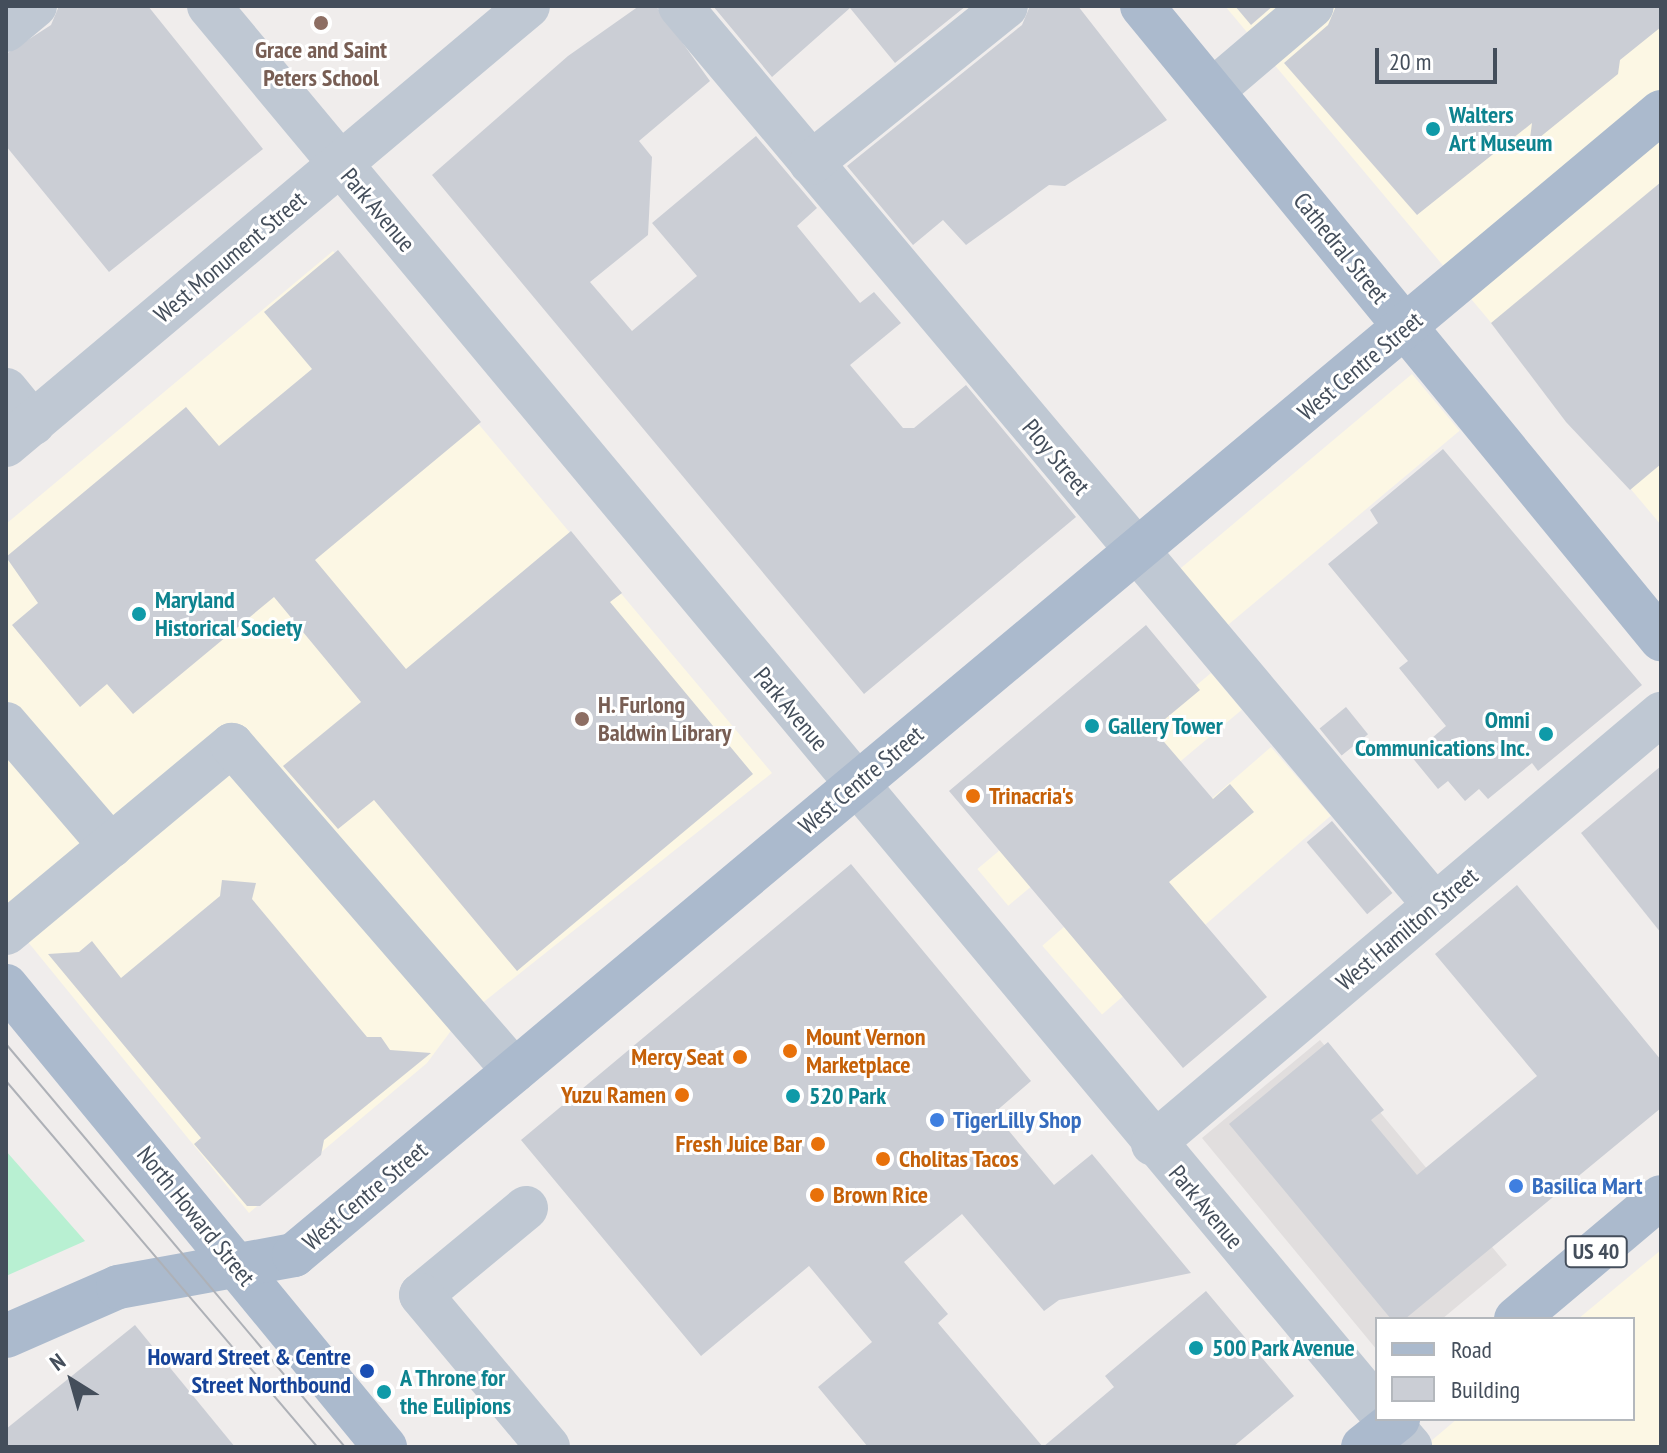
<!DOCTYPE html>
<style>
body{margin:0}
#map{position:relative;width:1667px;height:1453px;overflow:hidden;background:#f0edec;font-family:"PT Sans Narrow",sans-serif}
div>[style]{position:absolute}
.commercial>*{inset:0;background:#fcf7e4;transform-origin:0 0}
.education>*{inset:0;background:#e1dede}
.green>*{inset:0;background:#b8f0d2}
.building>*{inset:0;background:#cbced5;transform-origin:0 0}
.minor>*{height:44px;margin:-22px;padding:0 22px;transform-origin:22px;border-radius:22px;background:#bfc8d3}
.major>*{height:44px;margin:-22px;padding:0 22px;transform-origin:22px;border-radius:22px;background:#abbacd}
.tram>*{height:2px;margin:-1px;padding:0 1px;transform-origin:1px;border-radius:1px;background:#aeb1b7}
.dots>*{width:22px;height:22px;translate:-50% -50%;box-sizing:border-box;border:4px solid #fff;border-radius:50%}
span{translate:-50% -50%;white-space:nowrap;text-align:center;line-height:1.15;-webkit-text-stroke:6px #fff;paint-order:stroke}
.shield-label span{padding:2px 6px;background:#fff;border:2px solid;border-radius:6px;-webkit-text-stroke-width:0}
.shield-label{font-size:22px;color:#444e5b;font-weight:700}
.education-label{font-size:24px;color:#785e54;font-weight:700}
.left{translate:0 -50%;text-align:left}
.culture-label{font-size:24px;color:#0d838f;font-weight:700}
.right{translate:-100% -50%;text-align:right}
.street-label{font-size:24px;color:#444e5b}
.food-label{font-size:24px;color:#c56008;font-weight:700}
.shop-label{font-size:24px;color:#366cbe;font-weight:700}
.transit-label{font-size:24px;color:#164399;font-weight:700}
.frame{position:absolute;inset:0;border:8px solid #444e5b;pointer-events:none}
.legend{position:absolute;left:1375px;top:1317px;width:260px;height:104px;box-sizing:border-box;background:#fff;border:2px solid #b4b8bd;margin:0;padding:10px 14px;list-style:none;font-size:24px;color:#444e5b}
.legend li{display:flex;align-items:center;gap:16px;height:40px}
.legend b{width:40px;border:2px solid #b4b8bd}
.north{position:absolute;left:32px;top:1341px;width:80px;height:80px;-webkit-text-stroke:6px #fff;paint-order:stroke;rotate:323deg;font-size:22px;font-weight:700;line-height:32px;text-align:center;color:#444e5b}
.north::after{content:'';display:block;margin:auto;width:28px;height:36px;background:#444e5b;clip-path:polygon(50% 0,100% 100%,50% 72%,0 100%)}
.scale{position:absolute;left:1375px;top:48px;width:122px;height:36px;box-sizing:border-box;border:4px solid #444e5b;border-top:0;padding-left:10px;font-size:24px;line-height:28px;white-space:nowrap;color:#444e5b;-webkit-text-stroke:6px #fff;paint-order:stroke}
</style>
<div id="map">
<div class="commercial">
<div style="clip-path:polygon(1225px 6px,1661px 6px,1661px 525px)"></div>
<div style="clip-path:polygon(333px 251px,772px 773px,456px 1024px,427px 1063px,249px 1213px,6px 915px,6px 524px)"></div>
<div style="left:1412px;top:374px;width:74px;height:304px;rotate:50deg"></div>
<div style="left:1211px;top:673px;width:48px;height:305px;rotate:50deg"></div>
<div style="left:1271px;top:747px;width:91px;height:303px;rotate:49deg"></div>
<div style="clip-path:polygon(1661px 1250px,1661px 1447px,1424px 1447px,1457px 1419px,1633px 1419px,1633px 1319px,1578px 1319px)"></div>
</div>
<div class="education">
<div style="clip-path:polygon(1320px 1040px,1507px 1265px,1442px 1319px,1377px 1319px,1377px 1350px,1202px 1138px)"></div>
</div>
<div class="green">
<div style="clip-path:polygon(6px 1151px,85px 1241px,6px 1276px)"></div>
</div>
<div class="building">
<div style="clip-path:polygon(59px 6px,148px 6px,263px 149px,109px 272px,6px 146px,6px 54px,51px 25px)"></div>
<div style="clip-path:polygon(639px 6px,656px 6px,710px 81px,639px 141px,652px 157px,648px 235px,590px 282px,632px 331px,697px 276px,652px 223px,756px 136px,817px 208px,797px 226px,860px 303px,874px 292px,901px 323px,850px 365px,903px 428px,914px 428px,966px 385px,1076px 517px,864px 694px,432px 175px,568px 56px)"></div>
<div style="clip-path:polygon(713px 6px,966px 6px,895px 63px,850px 8px,772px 77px)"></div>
<div style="clip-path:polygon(1030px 6px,1078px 6px,1167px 120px,1065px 186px,1049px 185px,966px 245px,943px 220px,913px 245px,847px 166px,1022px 25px)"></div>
<div style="clip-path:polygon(1235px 6px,1273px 6px,1251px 25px)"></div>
<div style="clip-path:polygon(1336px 6px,1661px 6px,1661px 27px,1620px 60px,1618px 74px,1529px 146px,1532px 123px,1417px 215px,1284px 63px,1328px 25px)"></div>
<div style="clip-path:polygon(1661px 182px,1661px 464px,1630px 490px,1566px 422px,1491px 323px)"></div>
<div style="clip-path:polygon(338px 250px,481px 422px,315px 560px,406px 669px,571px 531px,622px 593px,610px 602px,753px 774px,517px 971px,374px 800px,338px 829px,283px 766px,361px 702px,274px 597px,133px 714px,107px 684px,80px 707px,12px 625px,38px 603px,6px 557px,186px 407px,219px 446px,312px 369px,264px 312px)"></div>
<div style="clip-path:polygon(1443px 449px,1642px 685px,1538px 771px,1532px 763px,1488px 799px,1479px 789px,1465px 801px,1448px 781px,1438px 789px,1411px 756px,1446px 726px,1399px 668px,1408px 661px,1328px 564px,1378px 523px,1370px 510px)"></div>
<div style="clip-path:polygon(1146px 625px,1200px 690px,1153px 729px,1213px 799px,1230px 784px,1254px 812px,1169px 882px,1267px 997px,1183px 1068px,949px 791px)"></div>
<div style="left:1346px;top:707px;width:35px;height:34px;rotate:51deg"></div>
<div style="clip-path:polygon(1661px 766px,1661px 933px,1581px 833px)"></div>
<div style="left:1332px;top:821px;width:94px;height:33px;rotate:50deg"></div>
<div style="clip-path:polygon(851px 864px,1031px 1081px,994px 1113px,1054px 1185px,1092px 1154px,1191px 1273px,1059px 1300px,1044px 1311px,962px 1214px,904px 1262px,948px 1314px,938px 1323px,1043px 1447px,868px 1447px,818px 1387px,872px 1342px,809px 1266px,701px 1356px,521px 1140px)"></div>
<div style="clip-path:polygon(222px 880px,256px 883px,252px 899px,367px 1037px,381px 1037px,390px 1050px,431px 1053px,324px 1140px,321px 1155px,260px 1206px,247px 1206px,194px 1144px,201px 1138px,48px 954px,79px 952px,92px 941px,121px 978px,220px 896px)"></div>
<div style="clip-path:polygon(1517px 885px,1661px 1060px,1661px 1108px,1405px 1319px,1391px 1319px,1229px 1124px,1328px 1042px,1384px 1110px,1371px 1120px,1417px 1175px,1537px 1076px,1435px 954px)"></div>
<div style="clip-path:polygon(1206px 1291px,1294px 1396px,1233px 1447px,1043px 1447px,1114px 1387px,1105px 1376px)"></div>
<div style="clip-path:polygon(135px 1325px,235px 1447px,6px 1447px,6px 1429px)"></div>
</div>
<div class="minor">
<div style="left:209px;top:6px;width:1825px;rotate:50.2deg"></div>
<div style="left:680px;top:6px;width:1174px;rotate:49.98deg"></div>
<div style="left:6px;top:30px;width:38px;rotate:-40deg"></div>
<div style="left:1212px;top:91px;width:131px;rotate:-40.4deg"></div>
<div style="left:811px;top:163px;width:250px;rotate:-38.8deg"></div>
<div style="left:6px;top:390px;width:43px;rotate:50.7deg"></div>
<div style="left:6px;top:445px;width:682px;rotate:-40.06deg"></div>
<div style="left:6px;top:724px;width:161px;rotate:49.3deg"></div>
<div style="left:6px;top:933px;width:294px;rotate:-39.8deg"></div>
<div style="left:232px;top:745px;width:431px;rotate:49.1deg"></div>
<div style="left:1153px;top:1144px;width:666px;rotate:-40.25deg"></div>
<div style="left:526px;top:1208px;width:136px;rotate:140.4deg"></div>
<div style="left:421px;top:1295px;width:198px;rotate:50.1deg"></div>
<div style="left:1386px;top:1419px;width:37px;rotate:49deg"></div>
</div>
<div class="major">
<div style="left:1142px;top:6px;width:819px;rotate:50.65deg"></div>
<div style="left:6px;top:986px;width:597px;rotate:50.58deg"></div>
<div style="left:1516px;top:1319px;width:189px;rotate:-40.1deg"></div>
<div style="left:6px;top:1336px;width:122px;rotate:-23.6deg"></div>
<div style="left:118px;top:1287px;width:179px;rotate:-10.3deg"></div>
<div style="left:294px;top:1255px;width:1782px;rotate:-39.9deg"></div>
<div style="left:1363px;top:1447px;width:45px;rotate:-38.7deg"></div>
</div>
<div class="tram">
<div style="left:6px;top:1044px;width:527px;rotate:49.93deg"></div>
<div style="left:6px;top:1081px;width:480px;rotate:49.6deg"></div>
</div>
<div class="dots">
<div style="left:321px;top:23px;background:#8d6e63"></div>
<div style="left:1433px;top:129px;background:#0f9aa8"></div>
<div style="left:139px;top:614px;background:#0f9aa8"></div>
<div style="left:582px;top:719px;background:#8d6e63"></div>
<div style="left:1092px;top:726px;background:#0f9aa8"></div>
<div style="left:1546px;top:734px;background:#0f9aa8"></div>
<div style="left:973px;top:796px;background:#e8710a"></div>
<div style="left:790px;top:1051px;background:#e8710a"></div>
<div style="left:740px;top:1057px;background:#e8710a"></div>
<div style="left:682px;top:1095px;background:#e8710a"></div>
<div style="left:793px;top:1096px;background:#0f9aa8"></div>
<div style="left:937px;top:1120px;background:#3f7fe0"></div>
<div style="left:818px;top:1144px;background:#e8710a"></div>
<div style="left:883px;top:1159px;background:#e8710a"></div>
<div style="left:1516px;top:1186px;background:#3f7fe0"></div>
<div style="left:817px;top:1195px;background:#e8710a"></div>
<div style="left:1196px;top:1348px;background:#0f9aa8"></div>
<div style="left:367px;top:1371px;background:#1a4fb4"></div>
<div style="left:384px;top:1392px;background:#0f9aa8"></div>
</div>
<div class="shield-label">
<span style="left:1596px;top:1252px">US 40</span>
</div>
<div class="education-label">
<span style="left:321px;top:64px">Grace and Saint<br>Peters School</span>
<span class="left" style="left:598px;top:719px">H. Furlong<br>Baldwin Library</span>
</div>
<div class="culture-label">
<span class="left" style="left:1449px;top:129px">Walters<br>Art Museum</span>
<span class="left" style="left:155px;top:614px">Maryland<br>Historical Society</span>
<span class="right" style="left:1530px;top:734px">Omni<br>Communications Inc.</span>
<span class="left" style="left:1108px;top:726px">Gallery Tower</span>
<span class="left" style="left:809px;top:1096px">520 Park</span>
<span class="left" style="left:1212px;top:1348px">500 Park Avenue</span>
<span class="left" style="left:400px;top:1392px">A Throne for<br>the Eulipions</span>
</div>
<div class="street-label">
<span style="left:378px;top:210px;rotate:50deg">Park Avenue</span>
<span style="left:1341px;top:248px;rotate:51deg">Cathedral Street</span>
<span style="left:230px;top:257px;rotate:-40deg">West Monument Street</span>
<span style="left:1360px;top:366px;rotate:-40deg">West Centre Street</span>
<span style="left:1056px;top:457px;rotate:50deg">Ploy Street</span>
<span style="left:791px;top:709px;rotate:50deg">Park Avenue</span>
<span style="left:861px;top:780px;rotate:-40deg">West Centre Street</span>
<span style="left:1407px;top:929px;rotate:-40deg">West Hamilton Street</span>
<span style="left:365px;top:1196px;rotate:-40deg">West Centre Street</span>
<span style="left:1206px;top:1207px;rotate:50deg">Park Avenue</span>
<span style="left:196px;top:1216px;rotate:51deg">North Howard Street</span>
</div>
<div class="food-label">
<span class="left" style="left:989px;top:796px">Trinacria's</span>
<span class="left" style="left:806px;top:1051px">Mount Vernon<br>Marketplace</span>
<span class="right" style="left:724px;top:1057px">Mercy Seat</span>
<span class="right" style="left:666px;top:1095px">Yuzu Ramen</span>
<span class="right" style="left:802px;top:1144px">Fresh Juice Bar</span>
<span class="left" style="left:899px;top:1159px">Cholitas Tacos</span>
<span class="left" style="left:833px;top:1195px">Brown Rice</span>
</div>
<div class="shop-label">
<span class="left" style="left:953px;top:1120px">TigerLilly Shop</span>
<span class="left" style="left:1532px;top:1186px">Basilica Mart</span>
</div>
<div class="transit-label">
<span class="right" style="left:351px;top:1371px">Howard Street &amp; Centre<br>Street Northbound</span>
</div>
<div class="frame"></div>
<ul class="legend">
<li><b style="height:10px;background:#abbacd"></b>Road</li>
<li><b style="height:22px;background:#cbced5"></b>Building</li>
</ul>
<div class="north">N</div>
<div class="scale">20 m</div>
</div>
